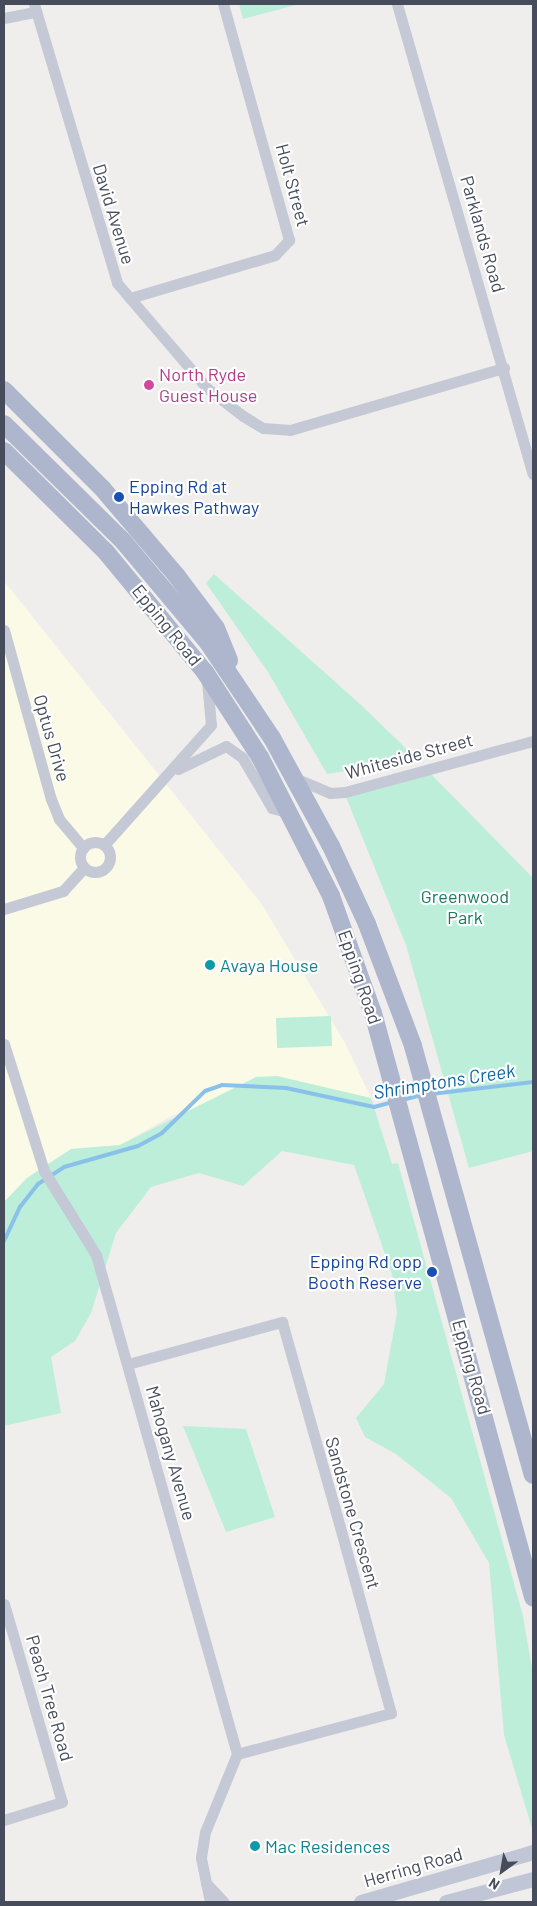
<!DOCTYPE html>
<style>
body{margin:0}
#map{position:relative;width:537px;height:1906px;overflow:hidden;background:#f0eeed;font-family:Barlow,sans-serif}
div>[style]{position:absolute}
.commercial>*{inset:0;background:#fbfae6}
.green>*{inset:0;background:#bceeda;transform-origin:0 0}
.stream>*{height:4px;margin:-2px;padding:0 2px;transform-origin:2px;border-radius:2px;background:#8ac1ea}
.street>*{height:11px;margin:-5.5px;padding:0 5.5px;transform-origin:5.5px;border-radius:5.5px;background:#c4c9d5}
.street>.ring{margin:-5.5px;padding:0;box-sizing:content-box;background:none;border:11px solid #c4c9d5;border-radius:50%}
.secondary>*{height:15px;margin:-7.5px;padding:0 7.5px;transform-origin:7.5px;border-radius:7.5px;background:#c0c6d6}
.primary>*{height:18px;margin:-9px;padding:0 9px;transform-origin:9px;border-radius:9px;background:#adb6cc}
.dots>*{width:14px;height:14px;translate:-50% -50%;box-sizing:border-box;border:2px solid #fff;border-radius:50%}
span{translate:-50% -50%;white-space:nowrap;text-align:center;line-height:1.15;-webkit-text-stroke:4.5px #fff;paint-order:stroke}
.street-label{font-size:18px;color:#464c5b}
.hotel-label{font-size:18px;color:#b23c85}
.left{translate:0 -50%;text-align:left}
.transit-label{font-size:18px;color:#164399}
.right{translate:-100% -50%;text-align:right}
.park-label{font-size:18px;color:#187a5f}
.culture-label{font-size:18px;color:#0d838f}
.water-label{font-size:19px;color:#0f65a5;font-style:italic}
.frame{position:absolute;inset:0;border:5px solid #464c5b;pointer-events:none}
.north{position:absolute;left:477px;top:1846px;width:50px;height:50px;-webkit-text-stroke:4px #fff;paint-order:stroke;rotate:212deg;font-size:14px;font-weight:700;line-height:20px;text-align:center;color:#464c5b}
.north::after{content:'';display:block;margin:auto;width:18px;height:22px;background:#464c5b;clip-path:polygon(50% 0,100% 100%,50% 72%,0 100%)}
</style>
<div id="map">
<div class="commercial">
<div style="clip-path:polygon(4px 581px,261px 903px,345px 1043px,371px 1098px,313px 1088px,296px 1080px,173px 1115px,120px 1145px,71px 1149px,27px 1178px,4px 1202px)"></div>
</div>
<div class="green">
<div style="clip-path:polygon(239px 4px,300px 4px,243px 19px)"></div>
<div style="clip-path:polygon(214px 574px,360px 704px,418px 760px,327px 774px,268px 672px,206px 583px)"></div>
<div style="clip-path:polygon(431px 774px,533px 878px,533px 1151px,469px 1168px,406px 945px,346px 797px)"></div>
<div style="left:331px;top:1016px;width:30px;height:55px;rotate:88deg"></div>
<div style="clip-path:polygon(277px 1076px,371px 1098px,392px 1164px,398px 1163px,523px 1616px,533px 1674px,533px 1832px,504px 1735px,489px 1563px,451px 1498px,396px 1454px,365px 1437px,356px 1418px,384px 1384px,397px 1313px,392px 1274px,354px 1165px,282px 1151px,243px 1186px,199px 1173px,151px 1187px,116px 1233px,91px 1313px,75px 1341px,51px 1357px,61px 1413px,4px 1426px,4px 1202px,27px 1178px,71px 1149px,120px 1145px,256px 1077px)"></div>
<div style="clip-path:polygon(183px 1426px,246px 1429px,275px 1517px,226px 1532px)"></div>
</div>
<div class="stream">
<div style="left:431px;top:1094px;width:103px;rotate:-6.7deg"></div>
<div style="left:402px;top:1100px;width:21px;rotate:-14deg"></div>
<div style="left:4px;top:1241px;width:38px;rotate:-65deg"></div>
<div style="left:20px;top:1207px;width:29px;rotate:-52deg"></div>
<div style="left:38px;top:1184px;width:31px;rotate:-33deg"></div>
<div style="left:64px;top:1167px;width:77px;rotate:-15.8deg"></div>
<div style="left:138px;top:1146px;width:27px;rotate:-28deg"></div>
<div style="left:162px;top:1133px;width:60px;rotate:-44.3deg"></div>
<div style="left:205px;top:1091px;width:18px;rotate:-19deg"></div>
<div style="left:222px;top:1085px;width:64px;rotate:2.7deg"></div>
<div style="left:286px;top:1088px;width:90px;rotate:12.2deg"></div>
<div style="left:374px;top:1107px;width:20px;rotate:-15deg"></div>
</div>
<div class="street">
<div style="left:34px;top:4px;width:291px;rotate:73.4deg"></div>
<div style="left:117px;top:283px;width:140px;rotate:49.4deg"></div>
<div style="left:208px;top:389px;width:44px;rotate:37.6deg"></div>
<div style="left:243px;top:416px;width:23px;rotate:31deg"></div>
<div style="left:263px;top:428px;width:27px;rotate:4deg"></div>
<div style="left:290px;top:430px;width:223px;rotate:-16.2deg"></div>
<div style="left:397px;top:4px;width:489px;rotate:73.9deg"></div>
<div style="left:4px;top:18px;width:33px;rotate:-11deg"></div>
<div style="left:130px;top:298px;width:151px;rotate:-16.5deg"></div>
<div style="left:275px;top:255px;width:21px;rotate:-47deg"></div>
<div style="left:289px;top:240px;width:245px;rotate:-105.6deg"></div>
<div style="left:4px;top:630px;width:175px;rotate:74.5deg"></div>
<div style="left:51px;top:799px;width:22px;rotate:68deg"></div>
<div style="left:59px;top:819px;width:38px;rotate:50deg"></div>
<div style="left:178px;top:769px;width:53px;rotate:-25.6deg"></div>
<div style="left:226px;top:746px;width:19px;rotate:35deg"></div>
<div style="left:242px;top:757px;width:59px;rotate:59.5deg"></div>
<div style="left:272px;top:808px;width:19px;rotate:16deg"></div>
<div style="left:295px;top:778px;width:38px;rotate:23deg"></div>
<div style="left:330px;top:793px;width:15px;rotate:-4deg"></div>
<div style="left:345px;top:792px;width:195px;rotate:-15.2deg"></div>
<div class="ring" style="left:80px;top:842px;width:19px;height:19px"></div>
<div style="left:105px;top:844px;width:159px;rotate:-48.3deg"></div>
<div style="left:211px;top:725px;width:44px;rotate:-95.2deg"></div>
<div style="left:4px;top:909px;width:62px;rotate:-17deg"></div>
<div style="left:63px;top:891px;width:31px;rotate:-48deg"></div>
<div style="left:4px;top:1044px;width:133px;rotate:72.5deg"></div>
<div style="left:44px;top:1171px;width:99px;rotate:58.2deg"></div>
<div style="left:96px;top:1255px;width:519px;rotate:74.22deg"></div>
<div style="left:237px;top:1754px;width:84px;rotate:112.3deg"></div>
<div style="left:205px;top:1832px;width:26px;rotate:99deg"></div>
<div style="left:201px;top:1858px;width:45px;rotate:78.4deg"></div>
<div style="left:128px;top:1364px;width:160px;rotate:-15.3deg"></div>
<div style="left:282px;top:1322px;width:213px;rotate:74.2deg"></div>
<div style="left:340px;top:1527px;width:193px;rotate:74.7deg"></div>
<div style="left:391px;top:1713px;width:159px;rotate:165.1deg"></div>
<div style="left:4px;top:1604px;width:206px;rotate:73.7deg"></div>
<div style="left:62px;top:1802px;width:61px;rotate:162.8deg"></div>
<div style="left:206px;top:1883px;width:26px;rotate:47deg"></div>
</div>
<div class="secondary">
<div style="left:361px;top:1902px;width:179px;rotate:-16.2deg"></div>
<div style="left:446px;top:1902px;width:90px;rotate:-14.8deg"></div>
</div>
<div class="primary">
<div style="left:4px;top:390px;width:139px;rotate:45deg"></div>
<div style="left:102px;top:488px;width:114px;rotate:49.6deg"></div>
<div style="left:176px;top:575px;width:66px;rotate:53deg"></div>
<div style="left:216px;top:628px;width:35px;rotate:68deg"></div>
<div style="left:4px;top:424px;width:167px;rotate:44.5deg"></div>
<div style="left:123px;top:541px;width:131px;rotate:50deg"></div>
<div style="left:207px;top:641px;width:117px;rotate:56.2deg"></div>
<div style="left:272px;top:738px;width:123px;rotate:61.4deg"></div>
<div style="left:331px;top:846px;width:86px;rotate:65.2deg"></div>
<div style="left:367px;top:924px;width:130px;rotate:69.3deg"></div>
<div style="left:413px;top:1046px;width:445px;rotate:74.4deg"></div>
<div style="left:4px;top:451px;width:144px;rotate:44.7deg"></div>
<div style="left:106px;top:552px;width:156px;rotate:50.5deg"></div>
<div style="left:205px;top:672px;width:101px;rotate:57.1deg"></div>
<div style="left:260px;top:757px;width:156px;rotate:62.9deg"></div>
<div style="left:331px;top:896px;width:124px;rotate:70.3deg"></div>
<div style="left:373px;top:1013px;width:606px;rotate:74.68deg"></div>
</div>
<div class="dots">
<div style="left:149px;top:385px;background:#d1479c"></div>
<div style="left:119px;top:497px;background:#1a4fb4"></div>
<div style="left:210px;top:965px;background:#0f9aa8"></div>
<div style="left:432px;top:1272px;background:#1a4fb4"></div>
<div style="left:255px;top:1846px;background:#0f9aa8"></div>
</div>
<div class="street-label">
<span style="left:293px;top:185px;rotate:75deg">Holt Street</span>
<span style="left:114px;top:214px;rotate:73deg">David Avenue</span>
<span style="left:483px;top:234px;rotate:74deg">Parklands Road</span>
<span style="left:167px;top:625px;rotate:51deg">Epping Road</span>
<span style="left:52px;top:738px;rotate:74deg">Optus Drive</span>
<span style="left:409px;top:756px;rotate:-15deg">Whiteside Street</span>
<span style="left:360px;top:977px;rotate:71deg">Epping Road</span>
<span style="left:472px;top:1367px;rotate:74deg">Epping Road</span>
<span style="left:171px;top:1453px;rotate:74deg">Mahogany Avenue</span>
<span style="left:353px;top:1513px;rotate:74deg">Sandstone Crescent</span>
<span style="left:50px;top:1698px;rotate:74deg">Peach Tree Road</span>
<span style="left:413px;top:1867px;rotate:-16deg">Herring Road</span>
</div>
<div class="hotel-label">
<span class="left" style="left:159px;top:385px">North Ryde<br>Guest House</span>
</div>
<div class="transit-label">
<span class="left" style="left:129px;top:497px">Epping Rd at<br>Hawkes Pathway</span>
<span class="right" style="left:422px;top:1272px">Epping Rd opp<br>Booth Reserve</span>
</div>
<div class="park-label">
<span style="left:465px;top:907px">Greenwood<br>Park</span>
</div>
<div class="culture-label">
<span class="left" style="left:220px;top:965px">Avaya House</span>
<span class="left" style="left:265px;top:1846px">Mac Residences</span>
</div>
<div class="water-label">
<span style="left:444px;top:1081px;rotate:-9deg">Shrimptons Creek</span>
</div>
<div class="frame"></div>
<div class="north">N</div>
</div>
